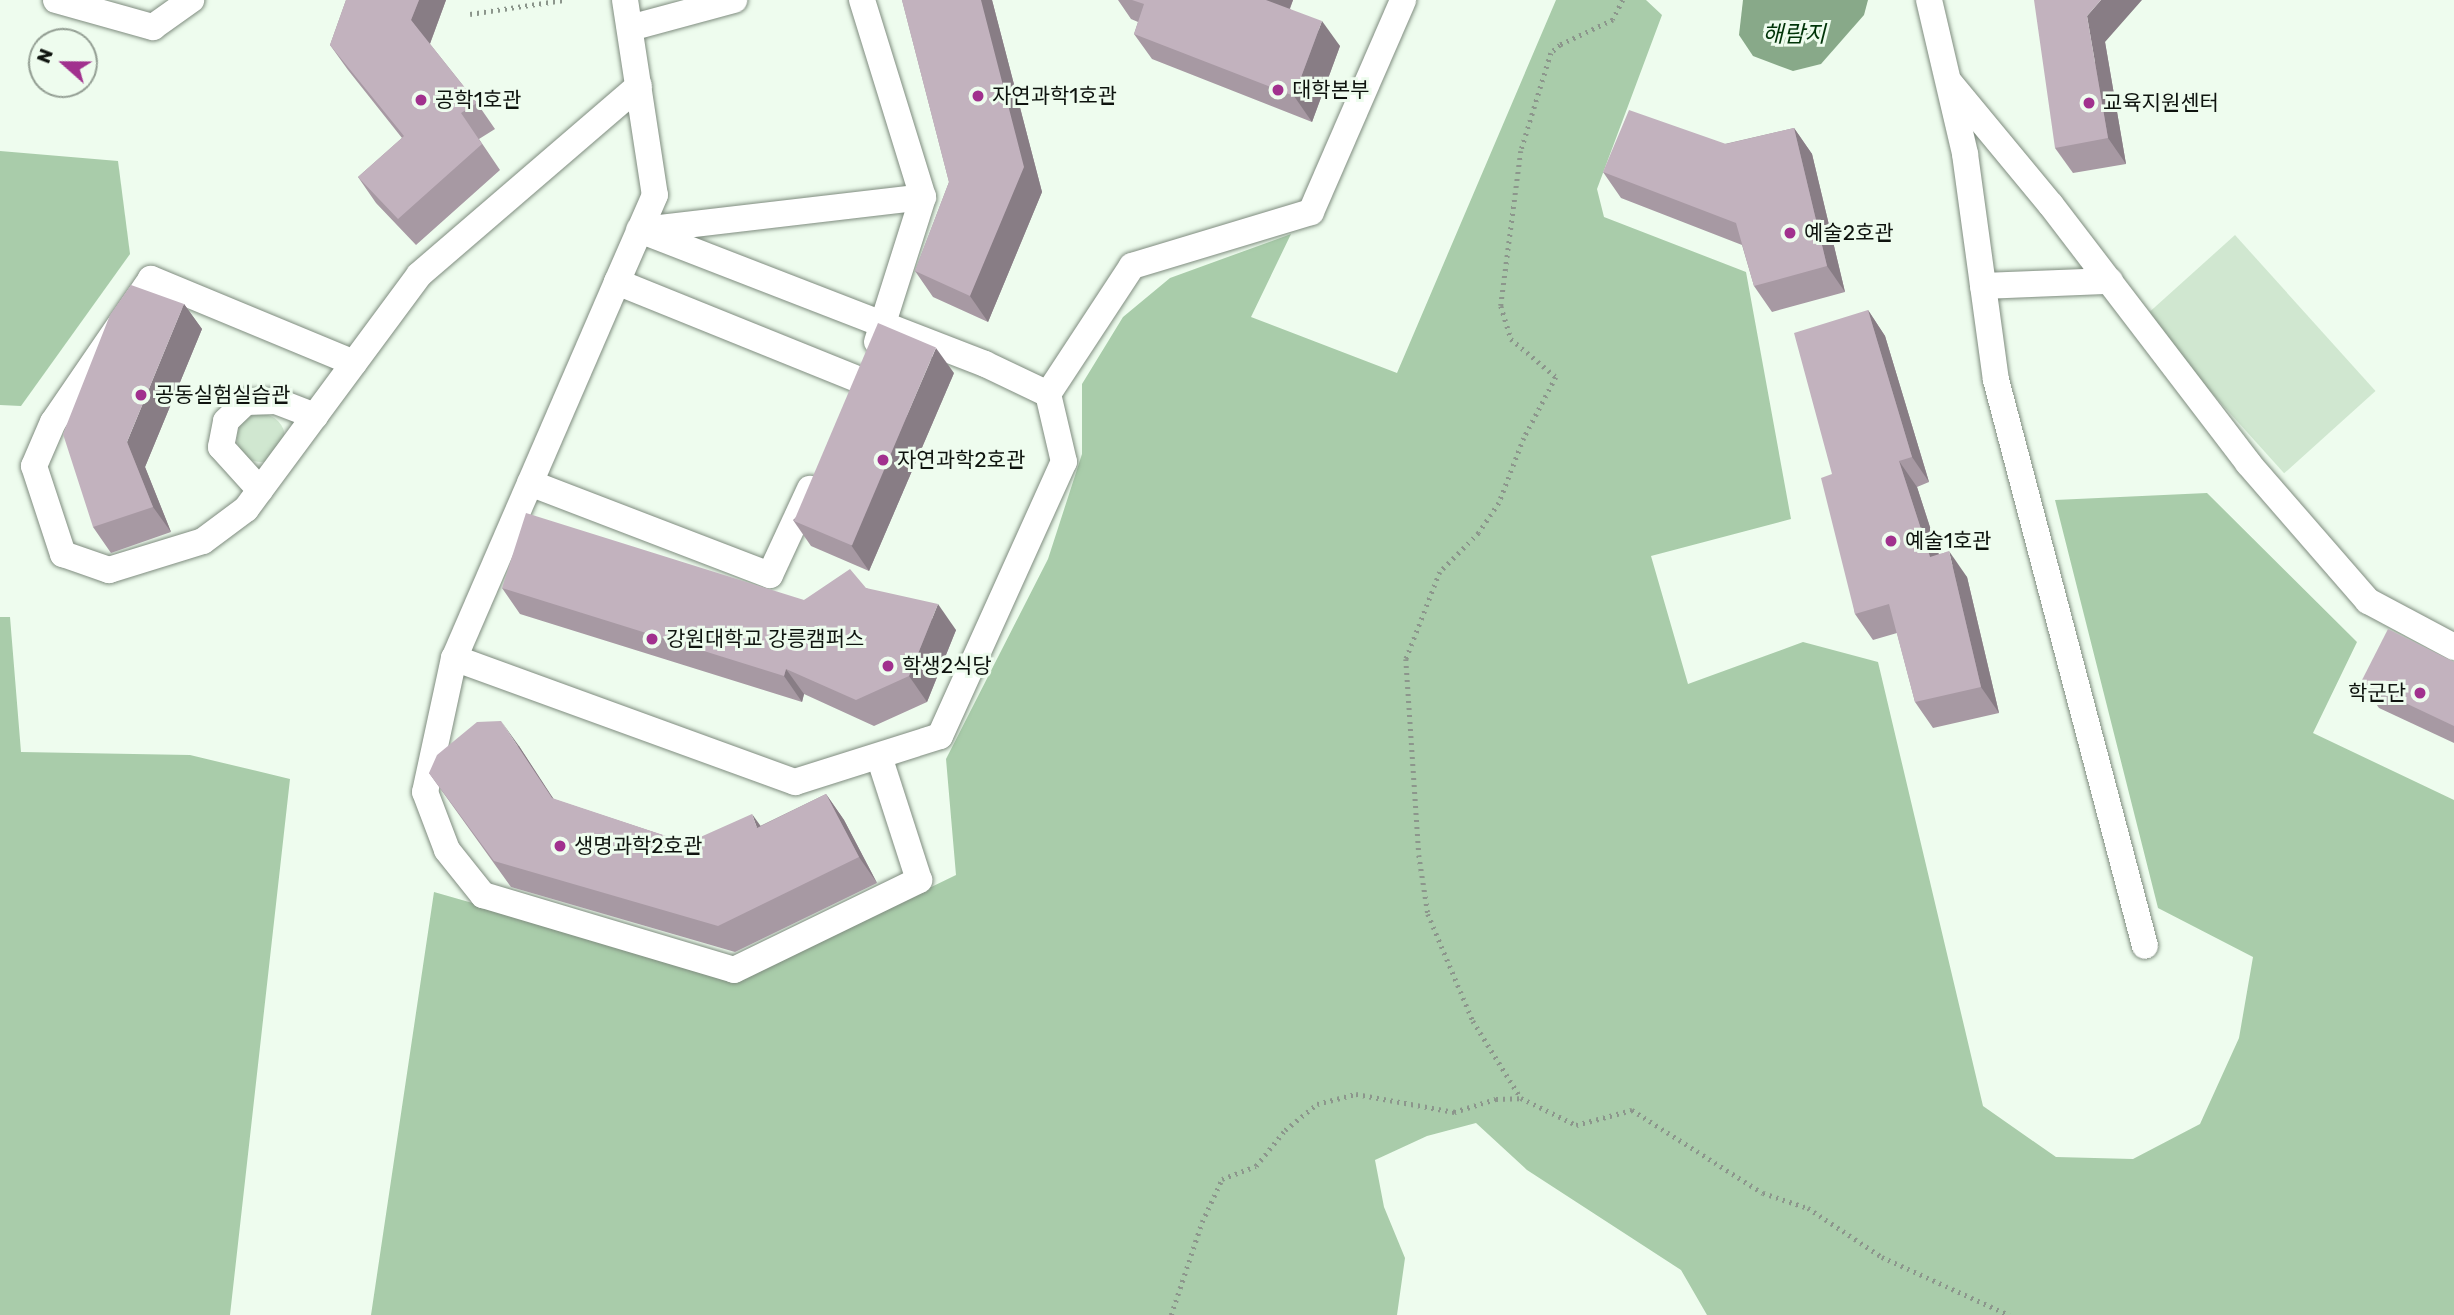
<!DOCTYPE html>
<meta charset="utf-8">
<style>
body{margin:0}
#map{position:relative;width:2454px;height:1315px;overflow:hidden;background:#eefcee;font-family:Rubik,"Noto Sans KR",sans-serif}
div>[style]{position:absolute}
.green>*{inset:0;background:#d0e7d0;transform-origin:0 0}
.round{border-radius:50%}
.forest>*{inset:0;background:#a9ccaa}
.water>*{inset:0;background:#88a989}
.path>*{height:4.5px;margin-top:-2.25px;transform-origin:0;background:repeating-linear-gradient(90deg,#8c968c 0 2px,transparent 0 7px)}
.roads{filter:drop-shadow(0 0 2px #7f8c7f) drop-shadow(0 0 2px #7f8c7f)}
.minor>*{height:26px;margin:-13px;padding:0 13px;transform-origin:13px;border-radius:13px;background:#fff}
.wall>*{inset:0;background:#a799a3}
.shaded-wall>*{inset:0;background:#887d85}
.building>*{inset:0;background:#c2b2be;transform-origin:0 0}
.dots>*{width:19px;height:19px;translate:-50% -50%;box-sizing:border-box;border:4px solid #eefcee;border-radius:50%}
span{translate:-50% -50%;white-space:nowrap;text-align:center;line-height:1.15;-webkit-text-stroke:6px #eefcee;paint-order:stroke}
.poi-label{font-size:21px;color:#0e130e}
.left{translate:0 -50%;text-align:left}
.right{translate:-100% -50%;text-align:right}
.water-label{font-size:23px;color:#003408;font-style:italic}
.north{position:absolute;left:28px;top:28px;width:70px;height:70px;box-sizing:border-box;background:#eefcee;border:2px solid #949f94;border-radius:50%;rotate:291deg;font-size:19px;font-weight:700;line-height:28px;text-align:center;color:#0e130e}
.north::after{content:'';display:block;margin:auto;width:24px;height:32px;background:#a1318e;clip-path:polygon(50% 0,100% 100%,50% 72%,0 100%)}
</style>
<div id="map">
<div class="green">
<div style="left:2235px;top:235px;width:210px;height:123px;rotate:48deg"></div>
<div class="round" style="left:237px;top:414px;width:48px;height:48px"></div>
</div>
<div class="forest">
<div style="clip-path:polygon(1556px 0,1646px 0,1662px 15px,1597px 189px,1604px 217px,1746px 272px,1791px 519px,1651px 556px,1688px 684px,1803px 642px,1878px 662px,1983px 1106px,2056px 1157px,2133px 1159px,2200px 1124px,2239px 1038px,2253px 957px,2158px 908px,2055px 500px,2207px 493px,2357px 642px,2313px 733px,2454px 800px,2454px 1315px,1707px 1315px,1681px 1270px,1527px 1170px,1476px 1123px,1427px 1136px,1375px 1160px,1384px 1207px,1405px 1258px,1397px 1315px,371px 1315px,434px 892px,740px 980px,956px 875px,946px 759px,1048px 559px,1082px 454px,1082px 384px,1123px 317px,1170px 278px,1291px 234px,1251px 317px,1397px 373px)"></div>
<div style="clip-path:polygon(0 151px,118px 161px,130px 254px,21px 406px,0 405px)"></div>
<div style="clip-path:polygon(0 617px,10px 617px,21px 752px,190px 755px,290px 779px,230px 1315px,0 1315px)"></div>
</div>
<div class="water">
<div style="clip-path:polygon(1743px 0,1868px 0,1864px 15px,1821px 64px,1793px 71px,1753px 56px,1739px 35px)"></div>
</div>
<div class="path">
<div style="left:1623px;top:0;width:22px;rotate:117deg"></div>
<div style="left:1613px;top:20px;width:59px;rotate:154.7deg"></div>
<div style="left:1560px;top:45px;width:12px;rotate:138deg"></div>
<div style="left:1551px;top:53px;width:102px;rotate:107deg"></div>
<div style="left:1521px;top:151px;width:156px;rotate:97.4deg"></div>
<div style="left:1501px;top:306px;width:34px;rotate:73deg"></div>
<div style="left:1511px;top:339px;width:59px;rotate:40.2deg"></div>
<div style="left:1556px;top:377px;width:69px;rotate:117.7deg"></div>
<div style="left:1524px;top:438px;width:70px;rotate:111deg"></div>
<div style="left:1499px;top:503px;width:36px;rotate:124deg"></div>
<div style="left:1479px;top:533px;width:55px;rotate:135deg"></div>
<div style="left:1440px;top:572px;width:93px;rotate:111.3deg"></div>
<div style="left:1406px;top:659px;width:196px;rotate:86.2deg"></div>
<div style="left:1419px;top:855px;width:60px;rotate:81.3deg"></div>
<div style="left:1428px;top:914px;width:116px;rotate:67.2deg"></div>
<div style="left:1473px;top:1021px;width:91px;rotate:58.1deg"></div>
<div style="left:1521px;top:1098px;width:61px;rotate:26.1deg"></div>
<div style="left:1576px;top:1125px;width:58px;rotate:-15deg"></div>
<div style="left:1632px;top:1110px;width:155px;rotate:32.4deg"></div>
<div style="left:1763px;top:1193px;width:47px;rotate:18.4deg"></div>
<div style="left:1808px;top:1208px;width:89px;rotate:33.5deg"></div>
<div style="left:1882px;top:1257px;width:140px;rotate:24.5deg"></div>
<div style="left:470px;top:14px;width:95px;rotate:-8.5deg"></div>
<div style="left:1171px;top:1315px;width:98px;rotate:-71.6deg"></div>
<div style="left:1202px;top:1222px;width:47px;rotate:-65.1deg"></div>
<div style="left:1222px;top:1179px;width:36px;rotate:-21deg"></div>
<div style="left:1256px;top:1166px;width:46px;rotate:-51.1deg"></div>
<div style="left:1285px;top:1130px;width:41px;rotate:-39.1deg"></div>
<div style="left:1317px;top:1104px;width:40px;rotate:-14.4deg"></div>
<div style="left:1356px;top:1094px;width:100px;rotate:10.4deg"></div>
<div style="left:1454px;top:1112px;width:44px;rotate:-17.2deg"></div>
<div style="left:1496px;top:1099px;width:24px;rotate:-2deg"></div>
</div>
<div class="roads">
<div class="minor">
<div style="left:56px;top:0;width:101px;rotate:15.6deg"></div>
<div style="left:153px;top:27px;width:47px;rotate:-35.4deg"></div>
<div style="left:625px;top:0;width:197px;rotate:81.3deg"></div>
<div style="left:655px;top:195px;width:95px;rotate:113.6deg"></div>
<div style="left:617px;top:282px;width:410px;rotate:113.4deg"></div>
<div style="left:454px;top:658px;width:363px;rotate:20deg"></div>
<div style="left:795px;top:782px;width:152px;rotate:-17.6deg"></div>
<div style="left:940px;top:736px;width:301px;rotate:-65.7deg"></div>
<div style="left:1064px;top:462px;width:70px;rotate:-103.2deg"></div>
<div style="left:1048px;top:394px;width:70px;rotate:-154.5deg"></div>
<div style="left:985px;top:364px;width:371px;rotate:-158.8deg"></div>
<div style="left:862px;top:0;width:206px;rotate:72.8deg"></div>
<div style="left:923px;top:197px;width:152px;rotate:107.6deg"></div>
<div style="left:1929px;top:0;width:158px;rotate:76.8deg"></div>
<div style="left:1965px;top:154px;width:228px;rotate:82.2deg"></div>
<div style="left:1996px;top:380px;width:585px;rotate:75.25deg"></div>
<div style="left:630px;top:28px;width:108px;rotate:-15.1deg"></div>
<div style="left:1950px;top:83px;width:158px;rotate:50.4deg"></div>
<div style="left:2051px;top:205px;width:325px;rotate:52.6deg"></div>
<div style="left:2248px;top:463px;width:183px;rotate:49deg"></div>
<div style="left:2368px;top:601px;width:98px;rotate:28.1deg"></div>
<div style="left:643px;top:230px;width:282px;rotate:-6.7deg"></div>
<div style="left:617px;top:282px;width:261px;rotate:22deg"></div>
<div style="left:1983px;top:286px;width:127px;rotate:-2.3deg"></div>
<div style="left:354px;top:363px;width:220px;rotate:-157.5deg"></div>
<div style="left:151px;top:279px;width:173px;rotate:124.4deg"></div>
<div style="left:53px;top:422px;width:48px;rotate:113.4deg"></div>
<div style="left:34px;top:466px;width:93px;rotate:71.8deg"></div>
<div style="left:63px;top:554px;width:49px;rotate:19.2deg"></div>
<div style="left:109px;top:570px;width:98px;rotate:-17.1deg"></div>
<div style="left:203px;top:541px;width:54px;rotate:-36.7deg"></div>
<div style="left:246px;top:509px;width:291px;rotate:-53.5deg"></div>
<div style="left:419px;top:275px;width:290px;rotate:-40.7deg"></div>
<div style="left:1048px;top:394px;width:153px;rotate:-56.7deg"></div>
<div style="left:1132px;top:266px;width:187px;rotate:-16.8deg"></div>
<div style="left:1311px;top:212px;width:231px;rotate:-66.5deg"></div>
<div style="left:530px;top:483px;width:257px;rotate:21deg"></div>
<div style="left:770px;top:575px;width:95px;rotate:-65.1deg"></div>
<div style="left:260px;top:490px;width:58px;rotate:-132.2deg"></div>
<div style="left:221px;top:447px;width:26px;rotate:-79deg"></div>
<div style="left:226px;top:421px;width:28px;rotate:-44deg"></div>
<div style="left:246px;top:402px;width:30px;rotate:-2deg"></div>
<div style="left:276px;top:401px;width:42px;rotate:21deg"></div>
<div style="left:454px;top:658px;width:137px;rotate:102.2deg"></div>
<div style="left:425px;top:792px;width:62px;rotate:69.2deg"></div>
<div style="left:447px;top:850px;width:58px;rotate:51.3deg"></div>
<div style="left:483px;top:895px;width:262px;rotate:16.6deg"></div>
<div style="left:734px;top:970px;width:206px;rotate:-25.9deg"></div>
<div style="left:919px;top:880px;width:130px;rotate:-107.9deg"></div>
</div>
</div>
<div class="wall">
<div style="clip-path:polygon(346px 0,446px 0,430px 44px,477px 103px,495px 129px,479px 139px,500px 170px,416px 245px,376px 203px,358px 177px,402px 138px,348px 70px,330px 45px)"></div>
<div style="clip-path:polygon(902px 0,992px 0,1042px 192px,988px 322px,933px 297px,915px 271px,949px 182px)"></div>
<div style="clip-path:polygon(1118px 0,1293px 0,1290px 9px,1340px 46px,1312px 122px,1152px 59px,1134px 34px,1138px 22px,1131px 19px)"></div>
<div style="clip-path:polygon(2105px 42px,2126px 164px,2073px 173px,2055px 148px)"></div>
<div style="clip-path:polygon(1794px 128px,1812px 154px,1845px 292px,1772px 312px,1754px 286px,1742px 245px,1621px 198px,1603px 172px)"></div>
<div style="clip-path:polygon(184px 304px,202px 329px,145px 467px,171px 532px,111px 553px,93px 527px)"></div>
<div style="clip-path:polygon(1868px 310px,1885px 336px,1929px 482px,1917px 487px,1939px 555px,1967px 577px,1999px 713px,1933px 728px,1915px 702px,1897px 633px,1873px 640px,1855px 614px,1832px 474px)"></div>
<div style="clip-path:polygon(954px 373px,869px 571px,811px 546px,793px 520px)"></div>
<div style="clip-path:polygon(502px 588px,804px 600px,866px 588px,956px 630px,927px 702px,874px 726px,804px 694px,802px 702px,520px 614px)"></div>
<div style="clip-path:polygon(2454px 662px,2454px 743px,2379px 708px,2361px 682px)"></div>
<div style="clip-path:polygon(519px 746px,553px 799px,687px 843px,760px 826px,826px 794px,844px 820px,877px 883px,735px 952px,511px 887px,429px 773px)"></div>
</div>
<div class="shaded-wall">
<div style="clip-path:polygon(419px 0,446px 0,429px 46px,411px 20px)"></div>
<div style="clip-path:polygon(981px 0,992px 0,1042px 192px,988px 322px,970px 296px)"></div>
<div style="clip-path:polygon(1265px 0,1293px 0,1283px 25px)"></div>
<div style="clip-path:polygon(2101px 0,2142px 0,2105px 42px,2126px 164px,2108px 138px,2087px 16px)"></div>
<div style="clip-path:polygon(1322px 21px,1340px 46px,1312px 122px,1294px 96px)"></div>
<div style="clip-path:polygon(1794px 128px,1812px 154px,1845px 292px,1827px 266px)"></div>
<div style="clip-path:polygon(184px 304px,202px 329px,145px 467px,171px 532px,153px 507px,127px 442px)"></div>
<div style="clip-path:polygon(1868px 310px,1885px 336px,1929px 482px,1912px 457px)"></div>
<div style="clip-path:polygon(936px 348px,954px 373px,869px 571px,851px 545px)"></div>
<div style="clip-path:polygon(1899px 461px,1917px 487px,1948px 583px,1930px 557px)"></div>
<div style="clip-path:polygon(1949px 551px,1967px 577px,1999px 713px,1981px 687px)"></div>
<div style="clip-path:polygon(938px 604px,956px 630px,927px 702px,909px 676px)"></div>
<div style="clip-path:polygon(786px 669px,804px 694px,802px 702px,784px 676px)"></div>
<div style="clip-path:polygon(501px 721px,519px 746px,570px 824px,552px 798px)"></div>
<div style="clip-path:polygon(826px 794px,844px 820px,877px 883px,859px 857px)"></div>
<div style="clip-path:polygon(752px 814px,770px 839px,757px 828px)"></div>
</div>
<div class="building">
<div style="clip-path:polygon(346px 0,419px 0,411px 20px,477px 103px,461px 113px,482px 144px,398px 219px,358px 177px,404px 136px,330px 45px)"></div>
<div style="clip-path:polygon(902px 0,981px 0,1024px 167px,970px 296px,915px 271px,949px 182px)"></div>
<div style="clip-path:polygon(1132px 0,1266px 0,1322px 21px,1294px 96px,1134px 34px,1144px 4px)"></div>
<div style="clip-path:polygon(2034px 0,2101px 0,2087px 16px,2108px 138px,2055px 148px)"></div>
<div style="clip-path:polygon(1629px 110px,1726px 144px,1794px 128px,1827px 266px,1754px 286px,1736px 223px,1603px 172px)"></div>
<div style="clip-path:polygon(131px 285px,184px 304px,127px 442px,153px 507px,93px 527px,63px 434px,110px 315px)"></div>
<div style="clip-path:polygon(1868px 310px,1912px 457px,1899px 461px,1930px 557px,1949px 551px,1981px 687px,1915px 702px,1889px 604px,1855px 614px,1821px 478px,1832px 474px,1794px 333px)"></div>
<div style="left:878px;top:323px;width:63px;height:215px;rotate:23deg"></div>
<div style="clip-path:polygon(526px 513px,804px 600px,850px 569px,866px 588px,938px 604px,909px 676px,856px 700px,786px 669px,784px 676px,502px 588px)"></div>
<div style="clip-path:polygon(2388px 629px,2454px 662px,2454px 726px,2361px 682px)"></div>
<div style="clip-path:polygon(501px 721px,552px 798px,687px 843px,752px 814px,757px 828px,826px 794px,859px 857px,718px 926px,494px 861px,429px 773px,437px 755px,477px 722px)"></div>
</div>
<div class="dots">
<div style="left:1278px;top:90px;background:#a1318e"></div>
<div style="left:978px;top:96px;background:#a1318e"></div>
<div style="left:421px;top:100px;background:#a1318e"></div>
<div style="left:2089px;top:103px;background:#a1318e"></div>
<div style="left:1790px;top:233px;background:#a1318e"></div>
<div style="left:141px;top:395px;background:#a1318e"></div>
<div style="left:883px;top:460px;background:#a1318e"></div>
<div style="left:1891px;top:541px;background:#a1318e"></div>
<div style="left:652px;top:639px;background:#a1318e"></div>
<div style="left:888px;top:666px;background:#a1318e"></div>
<div style="left:2420px;top:693px;background:#a1318e"></div>
<div style="left:560px;top:846px;background:#a1318e"></div>
</div>
<div class="poi-label">
<span class="left" style="left:1292px;top:90px">대학본부</span>
<span class="left" style="left:992px;top:96px">자연과학1호관</span>
<span class="left" style="left:435px;top:100px">공학1호관</span>
<span class="left" style="left:2103px;top:103px">교육지원센터</span>
<span class="left" style="left:1804px;top:233px">예술2호관</span>
<span class="left" style="left:155px;top:395px">공동실험실습관</span>
<span class="left" style="left:897px;top:460px">자연과학2호관</span>
<span class="left" style="left:1905px;top:541px">예술1호관</span>
<span class="left" style="left:666px;top:639px">강원대학교 강릉캠퍼스</span>
<span class="left" style="left:902px;top:666px">학생2식당</span>
<span class="right" style="left:2406px;top:693px">학군단</span>
<span class="left" style="left:574px;top:846px">생명과학2호관</span>
</div>
<div class="water-label">
<span style="left:1794px;top:34px">해람지</span>
</div>
<div class="north">N</div>
</div>
